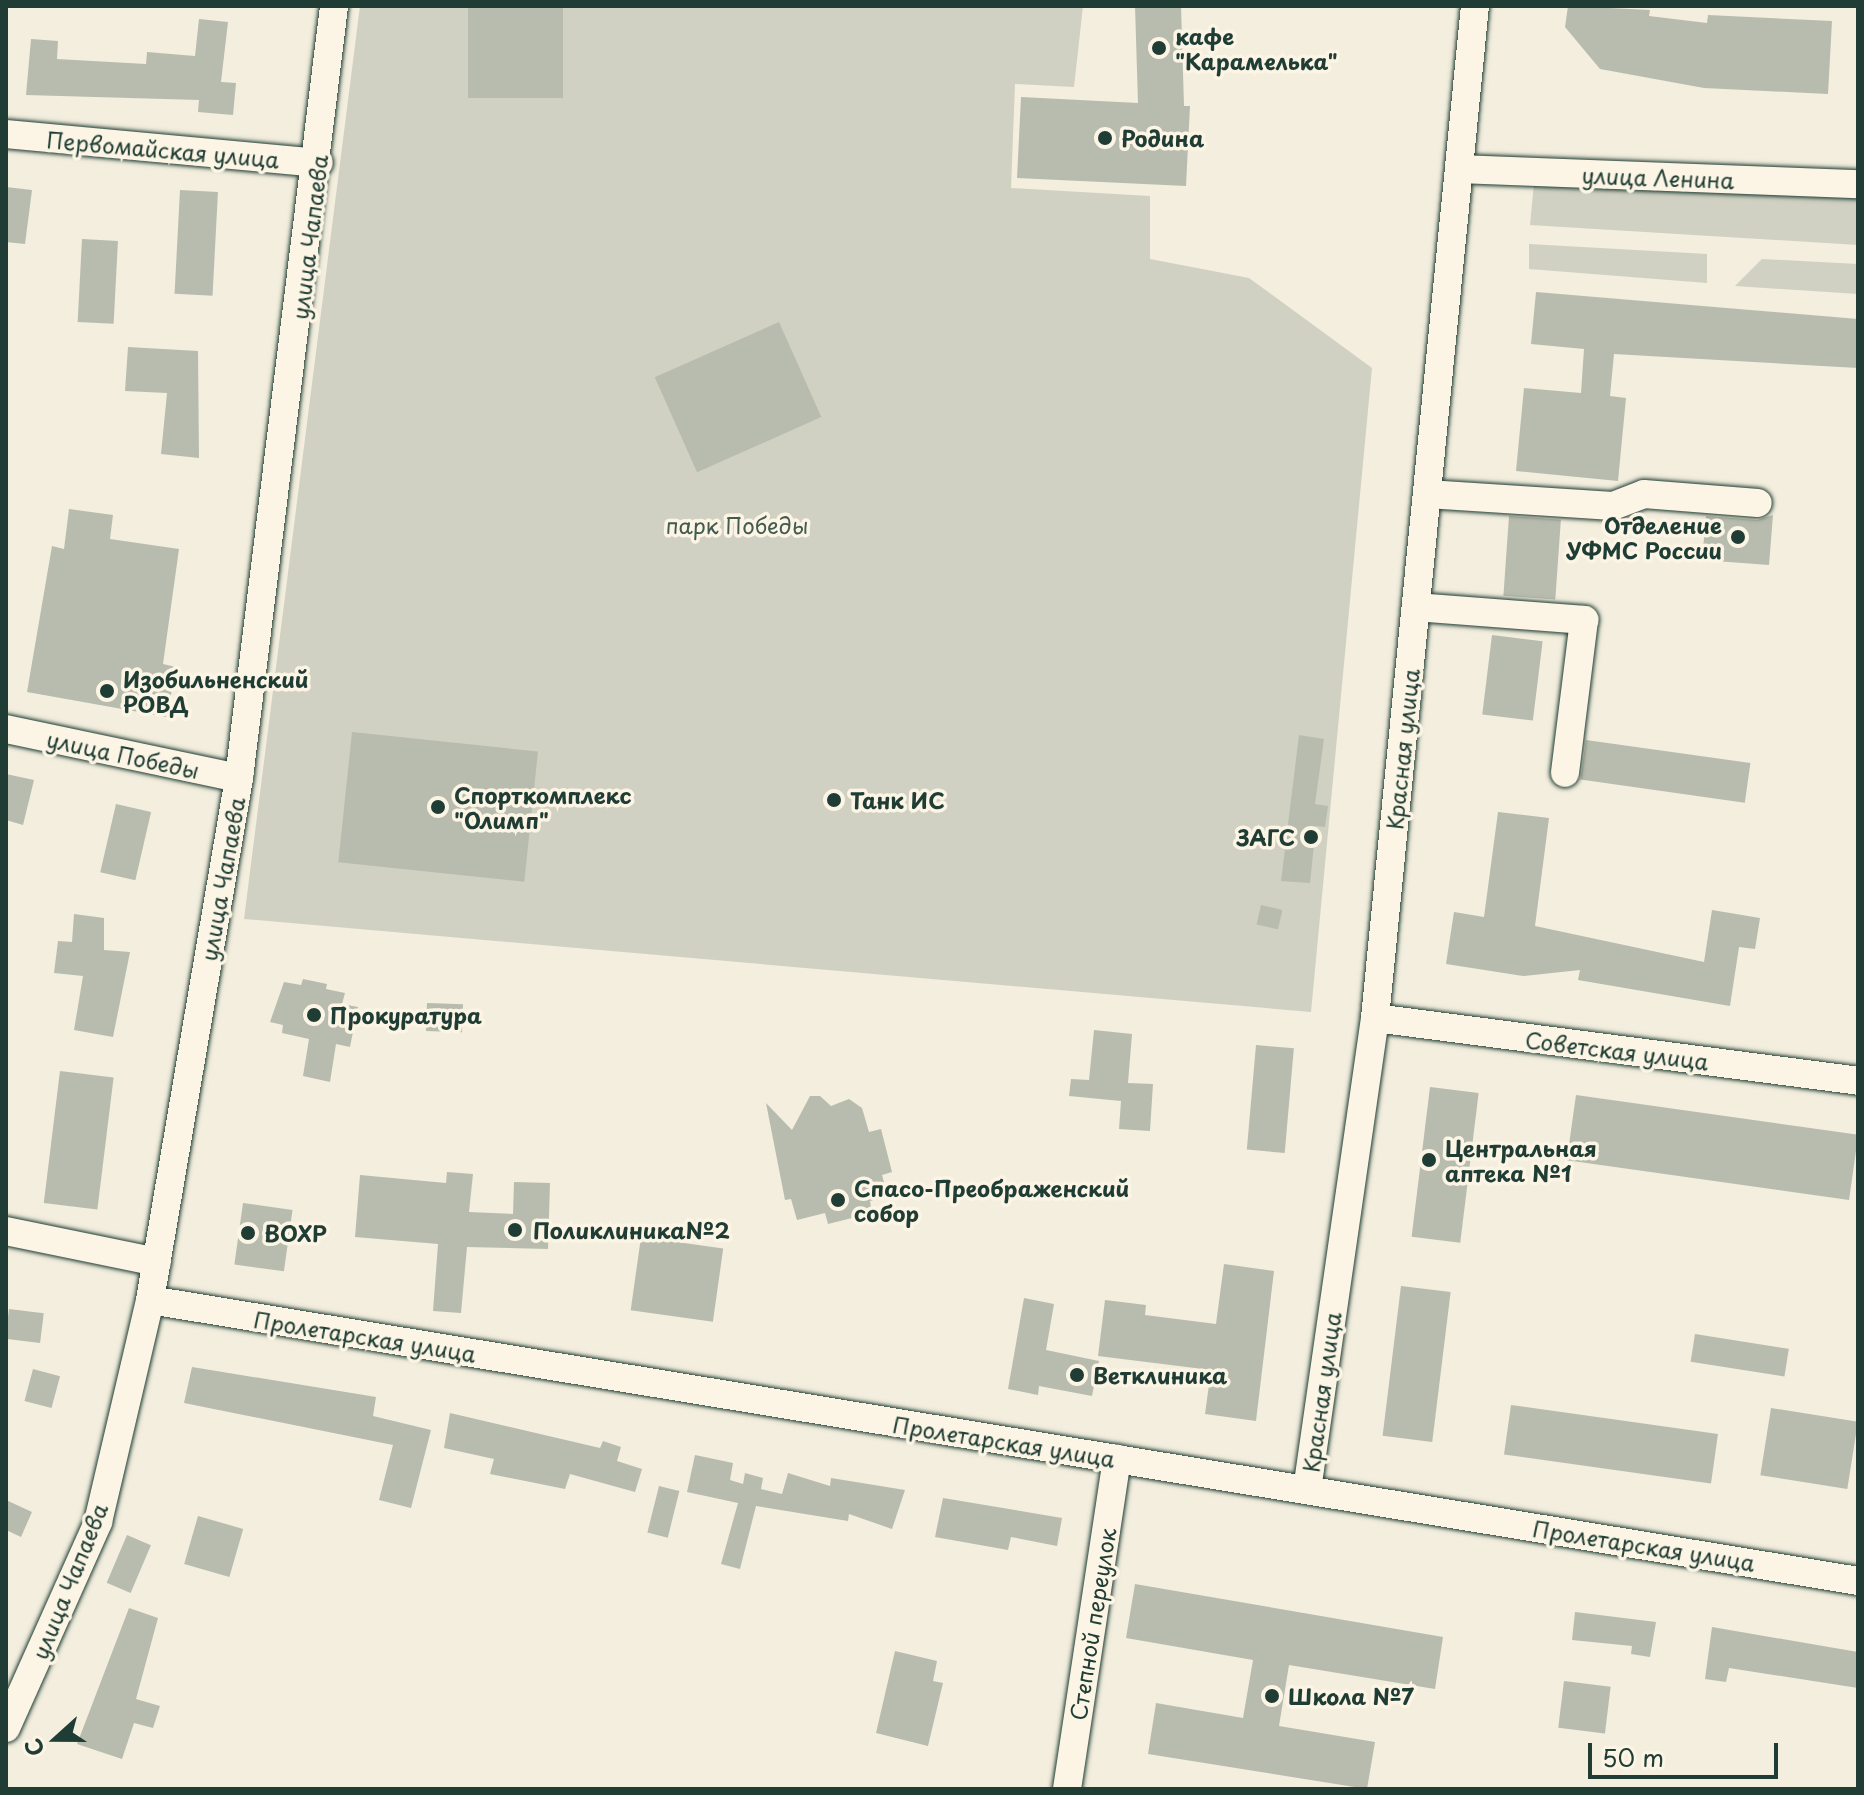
<!DOCTYPE html>
<meta charset="utf-8">
<style>
body{margin:0}
#map{position:relative;width:1864px;height:1795px;overflow:hidden;background:#f3eede;font-family:"Playpen Sans",sans-serif}
div>[style]{position:absolute}
.green>*{inset:0;background:#d0d1c2}
.building>*{inset:0;background:#b8bcae;transform-origin:0 0}
.roads{filter:drop-shadow(0 0 2px #1f3d34) drop-shadow(0 0 2px #1f3d34)}
.minor>*{height:28px;margin:-14px;padding:0 14px;transform-origin:14px;border-radius:14px;background:#fcf5e5}
.dots>*{width:22px;height:22px;translate:-50% -50%;box-sizing:border-box;border:4px solid #fcf5e5;border-radius:50%}
span{translate:-50% -50%;white-space:nowrap;text-align:center;line-height:1.15;-webkit-text-stroke:7px #fcf5e5;paint-order:stroke}
.poi-label{font-size:22px;color:#1f3d34;font-weight:700}
.left{translate:0 -50%;text-align:left}
.right{translate:-100% -50%;text-align:right}
.street-label{font-size:22px;color:#1f3d34}
.park-label{font-size:22px;color:#425b50}
.frame{position:absolute;inset:0;border:8px solid #1f3d34;pointer-events:none}
.north{position:absolute;left:16px;top:1699px;width:80px;height:80px;-webkit-text-stroke:6px #fcf5e5;paint-order:stroke;rotate:249deg;font-size:22px;font-weight:700;line-height:32px;text-align:center;color:#1f3d34}
.north::after{content:'';display:block;margin:auto;width:28px;height:36px;background:#1f3d34;clip-path:polygon(50% 0,100% 100%,50% 72%,0 100%)}
.scale{position:absolute;left:1588px;top:1743px;width:190px;height:36px;box-sizing:border-box;border:4px solid #1f3d34;border-top:0;padding-left:10px;font-size:24px;line-height:28px;white-space:nowrap;color:#1f3d34;-webkit-text-stroke:6px #fcf5e5;paint-order:stroke}
</style>
<div id="map">
<div class="green">
<div style="clip-path:polygon(360px 6px,1083px 6px,1074px 87px,1015px 84px,1011px 188px,1150px 196px,1150px 259px,1249px 278px,1372px 368px,1311px 1012px,244px 919px)"></div>
<div style="clip-path:polygon(1534px 183px,1858px 195px,1858px 245px,1530px 225px)"></div>
<div style="clip-path:polygon(1529px 244px,1707px 254px,1707px 283px,1529px 269px)"></div>
<div style="clip-path:polygon(1762px 259px,1858px 264px,1858px 294px,1735px 286px)"></div>
</div>
<div class="building">
<div style="left:468px;top:6px;width:95px;height:92px"></div>
<div style="clip-path:polygon(1135px 6px,1181px 6px,1184px 106px,1190px 106px,1186px 186px,1017px 178px,1021px 97px,1138px 103px)"></div>
<div style="clip-path:polygon(1568px 6px,1650px 10px,1649px 16px,1707px 23px,1708px 15px,1832px 21px,1828px 94px,1704px 88px,1600px 69px,1565px 27px)"></div>
<div style="clip-path:polygon(199px 19px,228px 22px,221px 82px,236px 83px,233px 115px,198px 112px,199px 100px,26px 95px,31px 39px,58px 41px,57px 59px,146px 64px,147px 52px,195px 56px)"></div>
<div style="clip-path:polygon(6px 187px,32px 190px,25px 244px,6px 242px)"></div>
<div style="left:180px;top:190px;width:38px;height:104px;rotate:3deg"></div>
<div style="left:82px;top:239px;width:36px;height:83px;rotate:3deg"></div>
<div style="clip-path:polygon(1536px 292px,1858px 319px,1858px 368px,1614px 354px,1610px 396px,1626px 398px,1618px 481px,1516px 471px,1524px 388px,1581px 393px,1584px 349px,1531px 344px)"></div>
<div style="left:779px;top:322px;width:104px;height:136px;rotate:66deg"></div>
<div style="clip-path:polygon(128px 347px,198px 351px,199px 458px,161px 454px,167px 393px,125px 391px)"></div>
<div style="clip-path:polygon(69px 509px,113px 515px,110px 539px,179px 549px,163px 664px,176px 667px,167px 717px,27px 692px,52px 546px,64px 549px)"></div>
<div style="clip-path:polygon(1773px 515px,1769px 565px,1702px 560px,1706px 516px,1757px 520px)"></div>
<div style="left:1509px;top:516px;width:52px;height:80px;rotate:4deg"></div>
<div style="left:1492px;top:635px;width:51px;height:80px;rotate:7deg"></div>
<div style="left:352px;top:732px;width:187px;height:131px;rotate:6deg"></div>
<div style="clip-path:polygon(1299px 735px,1324px 739px,1315px 804px,1328px 806px,1325px 827px,1316px 826px,1310px 883px,1281px 881px)"></div>
<div style="left:1586px;top:740px;width:166px;height:40px;rotate:8deg"></div>
<div style="clip-path:polygon(6px 774px,34px 780px,23px 825px,6px 820px)"></div>
<div style="left:116px;top:804px;width:36px;height:70px;rotate:13deg"></div>
<div style="clip-path:polygon(1498px 812px,1549px 818px,1535px 926px,1704px 962px,1712px 910px,1760px 918px,1755px 949px,1739px 947px,1730px 1006px,1578px 980px,1580px 970px,1523px 976px,1446px 964px,1454px 912px,1484px 917px)"></div>
<div style="left:1261px;top:905px;width:22px;height:20px;rotate:13deg"></div>
<div style="clip-path:polygon(74px 914px,104px 918px,104px 950px,130px 952px,113px 1037px,74px 1030px,83px 976px,54px 973px,58px 941px,72px 942px)"></div>
<div style="clip-path:polygon(303px 979px,327px 984px,326px 989px,345px 993px,342px 1004px,358px 1007px,350px 1047px,336px 1044px,330px 1082px,303px 1076px,309px 1039px,282px 1033px,283px 1025px,270px 1022px,284px 982px,301px 985px)"></div>
<div style="left:427px;top:1003px;width:36px;height:28px;rotate:2deg"></div>
<div style="clip-path:polygon(1094px 1030px,1132px 1034px,1128px 1083px,1153px 1084px,1150px 1131px,1119px 1129px,1121px 1101px,1069px 1096px,1071px 1079px,1089px 1080px)"></div>
<div style="left:1256px;top:1045px;width:38px;height:105px;rotate:5deg"></div>
<div style="left:60px;top:1071px;width:54px;height:133px;rotate:7deg"></div>
<div style="left:1430px;top:1087px;width:49px;height:151px;rotate:7deg"></div>
<div style="left:1576px;top:1095px;width:285px;height:66px;rotate:8deg"></div>
<div style="clip-path:polygon(810px 1096px,820px 1096px,831px 1106px,849px 1099px,862px 1108px,869px 1132px,881px 1129px,892px 1172px,882px 1175px,888px 1197px,870px 1201px,872px 1213px,828px 1224px,825px 1213px,797px 1220px,791px 1199px,785px 1200px,766px 1103px,792px 1130px)"></div>
<div style="clip-path:polygon(447px 1172px,473px 1174px,469px 1212px,513px 1214px,514px 1182px,550px 1183px,548px 1249px,467px 1247px,461px 1313px,433px 1311px,438px 1244px,355px 1237px,360px 1175px,446px 1183px)"></div>
<div style="left:243px;top:1203px;width:50px;height:62px;rotate:8deg"></div>
<div style="left:641px;top:1237px;width:83px;height:74px;rotate:8deg"></div>
<div style="clip-path:polygon(1224px 1264px,1274px 1271px,1256px 1421px,1205px 1414px,1211px 1370px,1098px 1356px,1105px 1300px,1146px 1305px,1145px 1315px,1216px 1324px)"></div>
<div style="left:1401px;top:1286px;width:50px;height:151px;rotate:7deg"></div>
<div style="clip-path:polygon(1024px 1298px,1054px 1304px,1046px 1350px,1099px 1361px,1092px 1396px,1039px 1386px,1038px 1395px,1008px 1389px)"></div>
<div style="left:9px;top:1309px;width:35px;height:30px;rotate:7deg"></div>
<div style="left:1695px;top:1334px;width:95px;height:28px;rotate:9deg"></div>
<div style="clip-path:polygon(192px 1367px,376px 1397px,373px 1416px,431px 1430px,411px 1508px,379px 1500px,393px 1445px,184px 1403px)"></div>
<div style="left:33px;top:1369px;width:28px;height:33px;rotate:15deg"></div>
<div style="left:1511px;top:1405px;width:209px;height:50px;rotate:8deg"></div>
<div style="left:1771px;top:1408px;width:88px;height:68px;rotate:9deg"></div>
<div style="clip-path:polygon(450px 1413px,600px 1448px,603px 1441px,621px 1447px,617px 1461px,642px 1469px,635px 1492px,570px 1474px,565px 1489px,490px 1474px,494px 1459px,444px 1448px)"></div>
<div style="clip-path:polygon(695px 1455px,733px 1463px,730px 1480px,743px 1484px,745px 1473px,763px 1478px,761px 1489px,782px 1494px,788px 1473px,830px 1486px,831px 1478px,905px 1490px,892px 1529px,849px 1514px,848px 1521px,756px 1506px,740px 1569px,721px 1564px,738px 1503px,687px 1492px)"></div>
<div style="left:659px;top:1486px;width:21px;height:48px;rotate:14deg"></div>
<div style="clip-path:polygon(943px 1498px,1062px 1518px,1057px 1546px,1011px 1537px,1008px 1550px,935px 1537px)"></div>
<div style="clip-path:polygon(6px 1500px,32px 1512px,21px 1537px,6px 1530px)"></div>
<div style="left:198px;top:1516px;width:47px;height:50px;rotate:16deg"></div>
<div style="left:127px;top:1535px;width:26px;height:52px;rotate:23deg"></div>
<div style="clip-path:polygon(1135px 1584px,1443px 1637px,1435px 1689px,1289px 1665px,1279px 1726px,1375px 1742px,1367px 1789px,1148px 1754px,1156px 1703px,1243px 1718px,1253px 1660px,1126px 1638px)"></div>
<div style="clip-path:polygon(129px 1608px,158px 1618px,136px 1699px,160px 1706px,153px 1728px,134px 1723px,122px 1759px,77px 1744px)"></div>
<div style="clip-path:polygon(1575px 1612px,1656px 1622px,1650px 1657px,1631px 1654px,1632px 1646px,1572px 1640px)"></div>
<div style="clip-path:polygon(1712px 1627px,1858px 1652px,1858px 1688px,1729px 1668px,1726px 1682px,1705px 1679px)"></div>
<div style="clip-path:polygon(895px 1651px,937px 1661px,933px 1681px,943px 1683px,928px 1746px,876px 1733px)"></div>
<div style="left:1564px;top:1681px;width:47px;height:47px;rotate:7deg"></div>
</div>
<div class="roads">
<div class="minor">
<div style="left:6px;top:134px;width:314px;rotate:5.3deg"></div>
<div style="left:1459px;top:169px;width:399px;rotate:2.2deg"></div>
<div style="left:1427px;top:494px;width:186px;rotate:3.7deg"></div>
<div style="left:1613px;top:506px;width:33px;rotate:-21deg"></div>
<div style="left:1644px;top:494px;width:114px;rotate:4.5deg"></div>
<div style="left:1416px;top:607px;width:169px;rotate:4.4deg"></div>
<div style="left:1584px;top:620px;width:154px;rotate:97.1deg"></div>
<div style="left:6px;top:729px;width:238px;rotate:11.9deg"></div>
<div style="left:1375px;top:1018px;width:487px;rotate:7.4deg"></div>
<div style="left:6px;top:1231px;width:154px;rotate:11.6deg"></div>
<div style="left:150px;top:1300px;width:1731px;rotate:9.34deg"></div>
<div style="left:1307px;top:1490px;width:477px;rotate:-81.8deg"></div>
<div style="left:1375px;top:1018px;width:1017px;rotate:-84.36deg"></div>
<div style="left:6px;top:1728px;width:226px;rotate:-65.9deg"></div>
<div style="left:98px;top:1522px;width:228px;rotate:-76.8deg"></div>
<div style="left:150px;top:1300px;width:530px;rotate:-80.32deg"></div>
<div style="left:239px;top:778px;width:778px;rotate:-82.98deg"></div>
<div style="left:1067px;top:1789px;width:334px;rotate:-81.4deg"></div>
</div>
</div>
<div class="dots">
<div style="left:1159px;top:48px;background:#1f3d34"></div>
<div style="left:1105px;top:138px;background:#1f3d34"></div>
<div style="left:1738px;top:537px;background:#1f3d34"></div>
<div style="left:107px;top:691px;background:#1f3d34"></div>
<div style="left:834px;top:800px;background:#1f3d34"></div>
<div style="left:438px;top:807px;background:#1f3d34"></div>
<div style="left:1311px;top:837px;background:#1f3d34"></div>
<div style="left:314px;top:1015px;background:#1f3d34"></div>
<div style="left:1429px;top:1160px;background:#1f3d34"></div>
<div style="left:838px;top:1200px;background:#1f3d34"></div>
<div style="left:515px;top:1230px;background:#1f3d34"></div>
<div style="left:248px;top:1233px;background:#1f3d34"></div>
<div style="left:1077px;top:1375px;background:#1f3d34"></div>
<div style="left:1272px;top:1696px;background:#1f3d34"></div>
</div>
<div class="poi-label">
<span class="left" style="left:1175px;top:48px">кафе<br>"Карамелька"</span>
<span class="left" style="left:1121px;top:138px">Родина</span>
<span class="right" style="left:1722px;top:537px">Отделение<br>УФМС России</span>
<span class="left" style="left:123px;top:691px">Изобильненский<br>РОВД</span>
<span class="left" style="left:454px;top:807px">Спорткомплекс<br>"Олимп"</span>
<span class="left" style="left:850px;top:800px">Танк ИС</span>
<span class="right" style="left:1295px;top:837px">ЗАГС</span>
<span class="left" style="left:330px;top:1015px">Прокуратура</span>
<span class="left" style="left:1445px;top:1160px">Центральная<br>аптека №1</span>
<span class="left" style="left:854px;top:1200px">Спасо-Преображенский<br>собор</span>
<span class="left" style="left:533px;top:1230px">Поликлиника№2</span>
<span class="left" style="left:264px;top:1233px">ВОХР</span>
<span class="left" style="left:1093px;top:1375px">Ветклиника</span>
<span class="left" style="left:1288px;top:1696px">Школа №7</span>
</div>
<div class="street-label">
<span style="left:163px;top:149px;rotate:5deg">Первомайская улица</span>
<span style="left:1658px;top:177px;rotate:2deg">улица Ленина</span>
<span style="left:309px;top:237px;rotate:-83deg">улица Чапаева</span>
<span style="left:1402px;top:749px;rotate:-84deg">Красная улица</span>
<span style="left:123px;top:754px;rotate:12deg">улица Победы</span>
<span style="left:222px;top:879px;rotate:-80deg">улица Чапаева</span>
<span style="left:1617px;top:1050px;rotate:7deg">Советская улица</span>
<span style="left:365px;top:1336px;rotate:9deg">Пролетарская улица</span>
<span style="left:1321px;top:1392px;rotate:-82deg">Красная улица</span>
<span style="left:1004px;top:1441px;rotate:9deg">Пролетарская улица</span>
<span style="left:1644px;top:1545px;rotate:9deg">Пролетарская улица</span>
<span style="left:69px;top:1581px;rotate:-68deg">улица Чапаева</span>
<span style="left:1092px;top:1624px;rotate:-81deg">Степной переулок</span>
</div>
<div class="park-label">
<span style="left:737px;top:525px">парк Победы</span>
</div>
<div class="frame"></div>
<div class="north">С</div>
<div class="scale">50 m</div>
</div>
